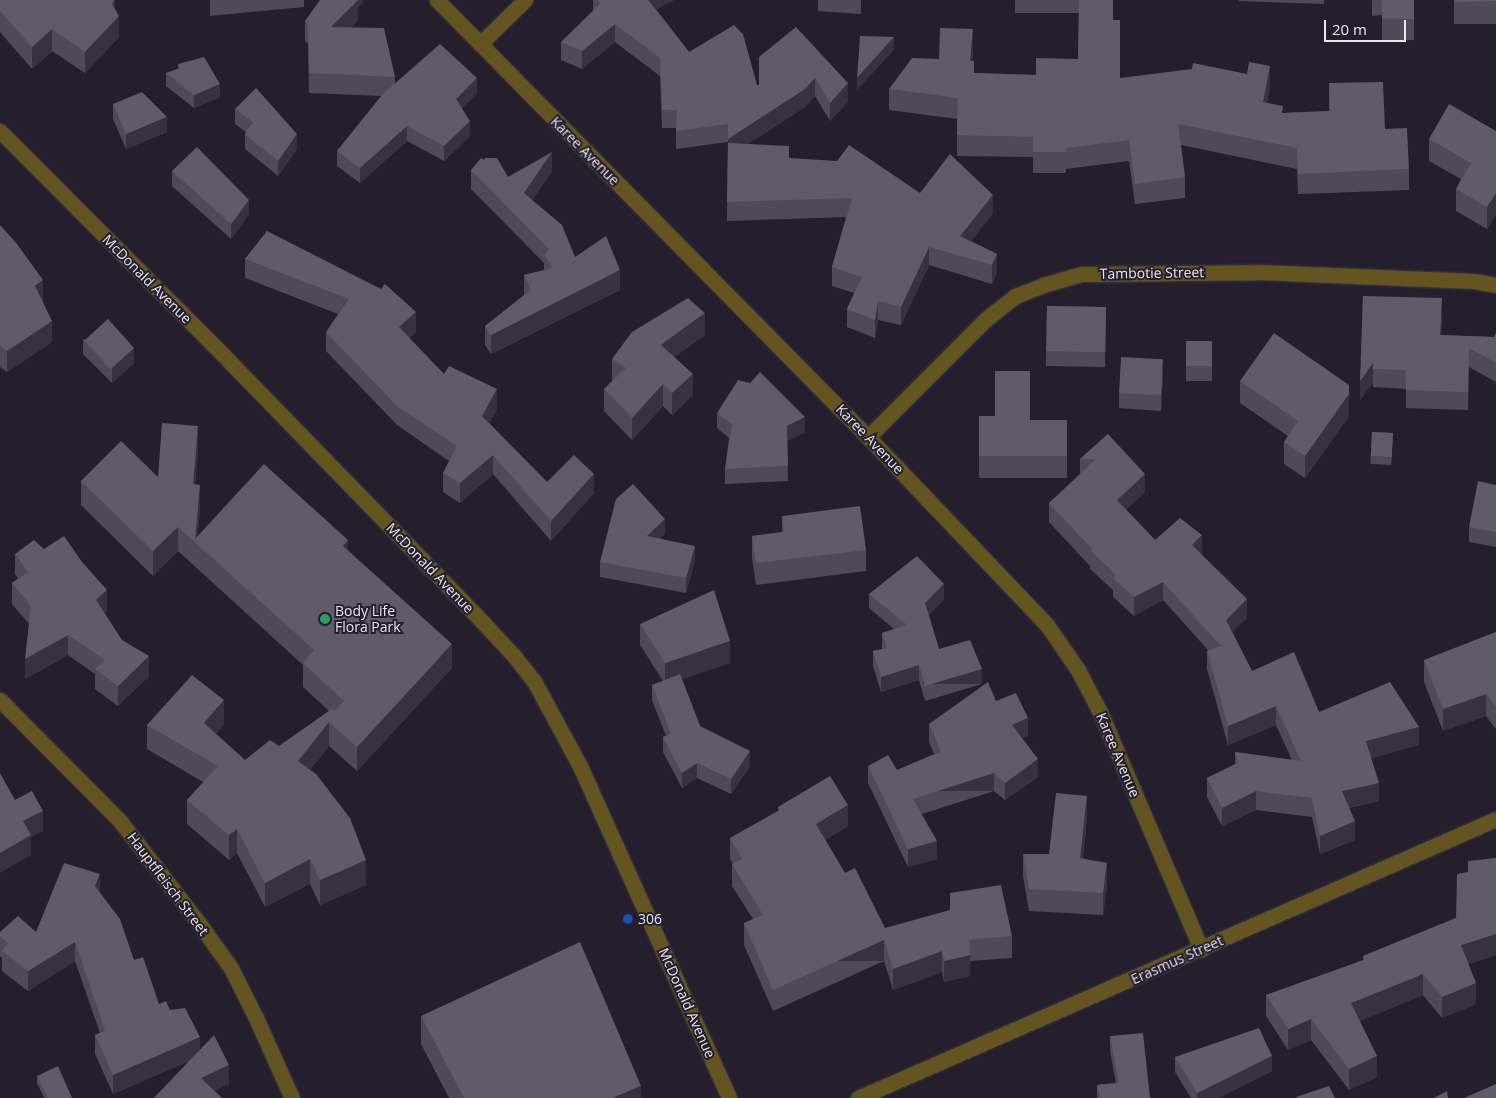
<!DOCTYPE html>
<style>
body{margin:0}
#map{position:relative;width:1496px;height:1098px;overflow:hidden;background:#241e2d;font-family:"Open Sans",sans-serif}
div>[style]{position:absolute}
.roads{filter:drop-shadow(0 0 1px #403a48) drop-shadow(0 0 1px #403a48)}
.street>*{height:15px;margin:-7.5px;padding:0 7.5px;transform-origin:7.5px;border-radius:7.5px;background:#635420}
.wall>*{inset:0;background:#504958;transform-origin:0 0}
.shaded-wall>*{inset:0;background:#373140;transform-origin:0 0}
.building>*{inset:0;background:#605a69;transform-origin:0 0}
.dots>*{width:14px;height:14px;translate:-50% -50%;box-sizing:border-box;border:2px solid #241e2d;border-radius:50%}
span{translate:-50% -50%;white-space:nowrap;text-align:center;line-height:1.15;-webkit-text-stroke:4px #241e2d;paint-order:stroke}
.street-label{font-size:14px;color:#eae6f0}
.poi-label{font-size:14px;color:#eae6f0}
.left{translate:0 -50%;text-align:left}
.scale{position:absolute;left:1324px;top:20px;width:82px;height:22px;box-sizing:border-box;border:2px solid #eae6f0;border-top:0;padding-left:6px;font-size:15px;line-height:18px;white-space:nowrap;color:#eae6f0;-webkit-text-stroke:4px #241e2d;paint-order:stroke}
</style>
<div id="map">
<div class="roads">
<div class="street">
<div style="left:437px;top:0;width:614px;rotate:45.4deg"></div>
<div style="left:868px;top:437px;width:260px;rotate:46.4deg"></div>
<div style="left:1047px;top:625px;width:55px;rotate:55.4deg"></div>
<div style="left:1078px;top:670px;width:47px;rotate:62.4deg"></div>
<div style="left:1100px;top:712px;width:258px;rotate:66.9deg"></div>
<div style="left:480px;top:44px;width:63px;rotate:-44.4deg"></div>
<div style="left:0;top:131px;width:325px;rotate:45.1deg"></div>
<div style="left:229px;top:361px;width:354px;rotate:45.8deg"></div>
<div style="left:476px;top:615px;width:57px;rotate:47.1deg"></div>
<div style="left:515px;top:657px;width:31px;rotate:52deg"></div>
<div style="left:534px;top:681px;width:97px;rotate:61.6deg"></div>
<div style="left:580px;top:766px;width:364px;rotate:65.8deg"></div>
<div style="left:868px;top:437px;width:167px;rotate:-45deg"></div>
<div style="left:986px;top:319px;width:37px;rotate:-38deg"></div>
<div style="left:1015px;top:296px;width:30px;rotate:-21deg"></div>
<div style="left:1043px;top:285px;width:41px;rotate:-15.8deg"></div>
<div style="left:1082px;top:274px;width:177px;rotate:-0.6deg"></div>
<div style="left:1259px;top:272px;width:215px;rotate:2.4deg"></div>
<div style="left:1474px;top:281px;width:22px;rotate:10deg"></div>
<div style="left:0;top:700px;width:170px;rotate:45.2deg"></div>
<div style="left:120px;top:821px;width:128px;rotate:52.3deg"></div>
<div style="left:198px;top:922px;width:57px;rotate:54.3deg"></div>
<div style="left:231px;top:968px;width:56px;rotate:63.4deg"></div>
<div style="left:256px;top:1018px;width:88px;rotate:65.8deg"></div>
<div style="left:858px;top:1098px;width:696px;rotate:-23.62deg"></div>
</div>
</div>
<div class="wall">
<div style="clip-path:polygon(0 0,115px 0,115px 9px,119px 37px,85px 73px,52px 51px,32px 69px,0 32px)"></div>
<div style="clip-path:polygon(210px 0,304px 0,304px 7px,210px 16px)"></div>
<div style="clip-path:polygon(363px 0,363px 3px,358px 7px,358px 20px,350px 28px,395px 77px,395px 84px,477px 93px,462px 108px,470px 136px,444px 161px,407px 141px,360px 183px,337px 166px,337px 151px,381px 96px,309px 93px,308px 44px,305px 41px,305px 21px)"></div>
<div style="clip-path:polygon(593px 0,674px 0,656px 9px,689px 52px,757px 85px,759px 85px,796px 27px,848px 101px,830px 121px,815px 96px,805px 107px,748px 144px,789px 158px,920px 193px,993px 213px,971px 241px,997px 254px,997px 272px,992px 284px,929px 265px,901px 325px,878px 320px,875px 338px,847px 327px,847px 309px,854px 293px,832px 286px,832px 267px,846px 217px,727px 221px,728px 142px,676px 149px,676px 128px,662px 128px,660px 76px,615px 42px,582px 69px,561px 60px,561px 42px,593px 11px)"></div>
<div style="clip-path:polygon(818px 0,861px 0,861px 14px,818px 11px)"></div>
<div style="clip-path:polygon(1015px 0,1113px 0,1113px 20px,1120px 78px,1270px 87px,1267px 103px,1283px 113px,1329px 111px,1329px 83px,1385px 129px,1409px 169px,1409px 190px,1298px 194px,1297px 169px,1181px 145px,1185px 177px,1185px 198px,1135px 204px,1129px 161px,1066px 169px,1066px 173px,1033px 173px,1033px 157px,957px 156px,957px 119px,889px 110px,889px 89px,939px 59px,973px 50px,972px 61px,974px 73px,1036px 75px,1078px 59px,1079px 13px,1015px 13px)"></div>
<div style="clip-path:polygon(1239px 0,1324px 0,1324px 4px,1239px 1px)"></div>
<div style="clip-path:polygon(1372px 0,1414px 0,1414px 40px,1382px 41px,1382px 15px,1372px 16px)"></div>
<div style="left:1454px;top:0;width:42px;height:24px"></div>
<div style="clip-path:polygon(178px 64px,220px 97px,194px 108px,166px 86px,166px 73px,178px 69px)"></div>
<div style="clip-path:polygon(113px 104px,167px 132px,126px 149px,113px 119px)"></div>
<div style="clip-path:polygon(235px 109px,297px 149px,278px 176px,245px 149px,245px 134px,246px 132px,235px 124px)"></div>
<div style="clip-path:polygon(1496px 131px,1496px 215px,1487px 229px,1456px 211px,1456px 189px,1461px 179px,1429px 161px,1429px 139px)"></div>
<div style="clip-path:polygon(471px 170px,508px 177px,552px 171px,532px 200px,575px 257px,620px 290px,491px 354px,485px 345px,485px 326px,524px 295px,524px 275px,544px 270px,544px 263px,471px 189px)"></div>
<div style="clip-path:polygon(172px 171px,249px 214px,231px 239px,172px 186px)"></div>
<div style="clip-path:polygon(0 225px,43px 301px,52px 342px,7px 372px,0 367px)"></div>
<div style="clip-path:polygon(267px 231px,416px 332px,409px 338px,444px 374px,497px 409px,489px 423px,547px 482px,594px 493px,551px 541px,493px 474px,460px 503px,443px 492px,443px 473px,449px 461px,397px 425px,326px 351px,326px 332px,338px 314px,245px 278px,245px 259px)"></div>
<div style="clip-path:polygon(1363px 296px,1442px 317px,1441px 335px,1494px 337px,1496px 333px,1496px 382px,1469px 367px,1468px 410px,1406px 408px,1406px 389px,1373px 387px,1373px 382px,1360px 400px)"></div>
<div style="left:1047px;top:306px;width:59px;height:60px;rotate:1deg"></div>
<div style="clip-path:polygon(705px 335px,674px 357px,693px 395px,672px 415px,663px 406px,632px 440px,604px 411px,604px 389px,612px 381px,612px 359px)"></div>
<div style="clip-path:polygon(83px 339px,134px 363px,112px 383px,83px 354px)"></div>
<div style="left:1186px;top:341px;width:26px;height:40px"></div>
<div style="clip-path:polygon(1163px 374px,1161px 411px,1119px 408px,1119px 393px)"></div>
<div style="clip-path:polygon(1240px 381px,1349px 416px,1305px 478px,1284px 464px,1284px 442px,1288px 436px,1240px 403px)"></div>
<div style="clip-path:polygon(717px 413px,805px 432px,787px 441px,788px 481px,725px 484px,725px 469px,729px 438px,717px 428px)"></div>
<div style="clip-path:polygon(979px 416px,1030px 420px,1067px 420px,1067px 478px,979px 478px)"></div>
<div style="left:1372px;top:432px;width:21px;height:32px;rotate:3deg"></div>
<div style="clip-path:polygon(1108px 434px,1145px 492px,1126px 510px,1155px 540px,1202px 554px,1201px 554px,1247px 618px,1232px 632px,1252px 671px,1319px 712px,1419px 745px,1371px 758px,1379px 801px,1349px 808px,1355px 840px,1320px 854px,1312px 817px,1256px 810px,1222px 826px,1207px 797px,1207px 778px,1235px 764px,1235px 752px,1292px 760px,1276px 725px,1228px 745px,1207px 669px,1207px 651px,1208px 650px,1163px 600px,1134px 616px,1113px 597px,1113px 590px,1090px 569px,1090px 566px,1049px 522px,1049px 503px,1080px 475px,1080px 459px)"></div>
<div style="clip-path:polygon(198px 450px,195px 484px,200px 509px,197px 536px,348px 550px,452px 668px,357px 771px,329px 746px,310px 770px,366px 885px,320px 905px,310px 884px,265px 907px,237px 853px,229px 860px,187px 824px,187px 800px,203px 782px,147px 749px,147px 725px,224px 724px,216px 734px,245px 760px,279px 746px,329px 711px,303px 687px,303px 665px,178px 551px,153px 576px,81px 505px,81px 481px,158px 477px)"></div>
<div style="clip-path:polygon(1496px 485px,1496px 547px,1469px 542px,1469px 527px)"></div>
<div style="clip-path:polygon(782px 516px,866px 550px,866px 571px,756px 585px,752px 558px,752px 536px,782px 532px)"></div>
<div style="clip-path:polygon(665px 534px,660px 538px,695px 561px,686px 593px,600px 577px,600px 562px)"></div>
<div style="clip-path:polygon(15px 554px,107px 610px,104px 613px,122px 640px,149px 676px,118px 706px,95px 689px,95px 674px,68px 655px,25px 679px,29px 624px,12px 604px,12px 583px,18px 579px,15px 574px)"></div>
<div style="clip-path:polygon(869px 594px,944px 599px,929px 615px,939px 649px,982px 684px,925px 701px,919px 680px,881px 692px,873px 666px,873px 651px,882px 649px,882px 633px,894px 629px,869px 608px)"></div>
<div style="clip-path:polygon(640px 624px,730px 663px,682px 679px,700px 726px,750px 766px,731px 794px,697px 778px,682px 788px,663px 752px,663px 737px,666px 736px,652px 700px,652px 685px,663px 681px,640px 645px)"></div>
<div style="clip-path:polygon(1496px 632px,1496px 729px,1486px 716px,1443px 731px,1424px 682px,1424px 660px)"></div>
<div style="clip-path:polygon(996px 701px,1028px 736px,1022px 738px,1038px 777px,1005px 800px,994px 791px,922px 814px,937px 859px,908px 867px,868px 783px,868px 766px,897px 770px,934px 754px,929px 742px,929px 724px)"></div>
<div style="clip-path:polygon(778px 807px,848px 826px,825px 840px,845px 873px,885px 928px,1012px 936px,1012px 958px,970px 961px,970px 976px,944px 982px,942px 972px,893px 990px,884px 961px,773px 1011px,744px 945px,744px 923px,753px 919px,732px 886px,732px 864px,733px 864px,730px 859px,730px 838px,778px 811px)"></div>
<div style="clip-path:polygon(1087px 818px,1083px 858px,1107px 885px,1103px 915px,1029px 911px,1023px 876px,1023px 854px,1049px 854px)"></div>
<div style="clip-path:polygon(1496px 858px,1496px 955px,1468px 964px,1476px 1004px,1442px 1018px,1423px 995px,1360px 1021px,1377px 1077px,1349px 1090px,1311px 1040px,1288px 1050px,1266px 1016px,1266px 995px,1363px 960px,1363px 956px,1456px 918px,1468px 872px)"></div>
<div style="clip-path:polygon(100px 893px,134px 960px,159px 1004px,170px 1010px,200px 1050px,229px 1084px,214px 1091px,154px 1098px,189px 1061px,113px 1094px,95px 1054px,95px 1035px,100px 1033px,75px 961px,28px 991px,2px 971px,2px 958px,0 956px,0 932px,36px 932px)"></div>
<div style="clip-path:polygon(421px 1016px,641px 1098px,449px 1098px,421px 1044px)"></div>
<div style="clip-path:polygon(1110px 1036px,1150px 1098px,1097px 1098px,1097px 1085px,1116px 1083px,1110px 1051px)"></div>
<div style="clip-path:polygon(1175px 1057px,1272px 1071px,1218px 1098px,1191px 1098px,1175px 1072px)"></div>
<div style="clip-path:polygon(37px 1076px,72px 1098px,44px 1098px,37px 1083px)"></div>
</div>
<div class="shaded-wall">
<div style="clip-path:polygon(114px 0,115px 0,115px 19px,119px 16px,119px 37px,85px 73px,85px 52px)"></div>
<div style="clip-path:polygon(350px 0,363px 0,363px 3px,358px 7px,358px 20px,331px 48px,331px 27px)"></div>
<div style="clip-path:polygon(646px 0,674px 0,646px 14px)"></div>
<div style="clip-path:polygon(615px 24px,615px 42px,582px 69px,582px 51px)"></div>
<div style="clip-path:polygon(52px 29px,52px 51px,32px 69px,32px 47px)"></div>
<div style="clip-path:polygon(973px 29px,973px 50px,970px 82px,970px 61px)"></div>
<div style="clip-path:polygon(894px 37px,894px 50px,857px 90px,857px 78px)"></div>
<div style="clip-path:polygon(1270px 66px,1270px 87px,1263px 123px,1263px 102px)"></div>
<div style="clip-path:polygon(477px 78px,477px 93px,456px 114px,456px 99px)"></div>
<div style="clip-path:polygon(815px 78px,815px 96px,805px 107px,728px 157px,728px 139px)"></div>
<div style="clip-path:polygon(848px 83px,848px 101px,830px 121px,830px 103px)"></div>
<div style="clip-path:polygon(220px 84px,220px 97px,194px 108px,194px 95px)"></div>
<div style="clip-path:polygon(167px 117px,167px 132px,126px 149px,126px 134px)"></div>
<div style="clip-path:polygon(470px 121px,470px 136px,444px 161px,444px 146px)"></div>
<div style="clip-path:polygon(407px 126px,407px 141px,360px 183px,360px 168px)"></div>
<div style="clip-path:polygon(297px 134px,297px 149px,278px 176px,278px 161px)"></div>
<div style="clip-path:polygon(552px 152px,552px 171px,524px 213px,524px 193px)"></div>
<div style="clip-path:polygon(1496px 193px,1496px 215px,1487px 229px,1487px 207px)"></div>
<div style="clip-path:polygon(993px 195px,993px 213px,960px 255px,960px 236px)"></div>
<div style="clip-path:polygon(249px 200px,249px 214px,231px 239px,231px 224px)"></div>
<div style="clip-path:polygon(929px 247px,929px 265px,901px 325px,901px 307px)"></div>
<div style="clip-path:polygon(997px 254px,997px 272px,992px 284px,992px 265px)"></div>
<div style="clip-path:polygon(620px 270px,620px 290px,491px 354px,491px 335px)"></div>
<div style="clip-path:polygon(43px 280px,43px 301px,35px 286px)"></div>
<div style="clip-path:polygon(1442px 298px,1442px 317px,1440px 354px,1440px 335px)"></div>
<div style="clip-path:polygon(878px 301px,878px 320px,875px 338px,875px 320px)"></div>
<div style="clip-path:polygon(416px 312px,416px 332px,399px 347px,399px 327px)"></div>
<div style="clip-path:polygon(705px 313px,705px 335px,661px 367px,661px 345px)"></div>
<div style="clip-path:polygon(52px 321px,52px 342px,7px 372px,7px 351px)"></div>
<div style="clip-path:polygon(134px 348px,134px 363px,112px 383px,112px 368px)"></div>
<div style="clip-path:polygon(1469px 348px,1469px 367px,1468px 410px,1468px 392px)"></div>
<div style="clip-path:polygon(1163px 359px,1163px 374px,1161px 411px,1161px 396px)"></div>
<div style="clip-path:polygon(1373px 363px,1373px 382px,1360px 400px,1360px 381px)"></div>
<div style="clip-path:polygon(693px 374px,693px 395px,672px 415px,672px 393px)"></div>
<div style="clip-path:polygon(663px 384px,663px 406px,632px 440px,632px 418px)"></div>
<div style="clip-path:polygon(497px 389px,497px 409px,482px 436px,482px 416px)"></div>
<div style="clip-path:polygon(1349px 394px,1349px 416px,1305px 478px,1305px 456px)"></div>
<div style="clip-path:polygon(805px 417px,805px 432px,787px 441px,787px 426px)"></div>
<div style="clip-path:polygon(198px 426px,198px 450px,193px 508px,193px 484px)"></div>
<div style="clip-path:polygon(493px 455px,493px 474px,460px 503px,460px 483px)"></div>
<div style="clip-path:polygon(594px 474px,594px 493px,551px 541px,551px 521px)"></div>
<div style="clip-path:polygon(1145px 474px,1145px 492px,1117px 519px,1117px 500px)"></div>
<div style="clip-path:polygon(200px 485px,200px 509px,197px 544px,195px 542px)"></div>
<div style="clip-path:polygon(665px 519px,665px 534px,647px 550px,647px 536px)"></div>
<div style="clip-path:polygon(178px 527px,178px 551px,153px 576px,153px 551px)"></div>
<div style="clip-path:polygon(1202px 535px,1202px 554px,1192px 564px,1192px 545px)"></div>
<div style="clip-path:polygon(348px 540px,348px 564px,343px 546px)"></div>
<div style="clip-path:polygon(695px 546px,695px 561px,686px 593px,686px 578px)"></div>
<div style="clip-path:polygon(1163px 582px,1163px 600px,1134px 616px,1134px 597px)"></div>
<div style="clip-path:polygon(944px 584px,944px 599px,925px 618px,925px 603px)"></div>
<div style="clip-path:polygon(107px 590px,107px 610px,96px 620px,96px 600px)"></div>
<div style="clip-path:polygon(1247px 599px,1247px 618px,1226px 639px,1226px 620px)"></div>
<div style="clip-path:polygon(68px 635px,68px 655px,25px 679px,25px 659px)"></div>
<div style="clip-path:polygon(730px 641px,730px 663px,665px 685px,665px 663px)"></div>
<div style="clip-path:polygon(452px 644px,452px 668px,357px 771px,357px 747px)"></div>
<div style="clip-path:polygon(149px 656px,149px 676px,118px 706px,118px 686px)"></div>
<div style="clip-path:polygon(919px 665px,919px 680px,881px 692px,881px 677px)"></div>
<div style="left:982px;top:669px;width:15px;height:59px;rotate:90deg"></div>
<div style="clip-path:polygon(1486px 694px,1486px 716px,1443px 731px,1443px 709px)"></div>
<div style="clip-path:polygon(224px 700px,224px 724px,204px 748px,204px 723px)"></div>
<div style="clip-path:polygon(1276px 706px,1276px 725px,1228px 745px,1228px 726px)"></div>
<div style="clip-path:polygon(1028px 718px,1028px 736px,1012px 743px,1012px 725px)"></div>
<div style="clip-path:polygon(329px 722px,329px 746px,298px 785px,298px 761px)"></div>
<div style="clip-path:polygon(1419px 727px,1419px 745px,1366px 760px,1366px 741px)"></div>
<div style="clip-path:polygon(750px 751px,750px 766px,731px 794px,731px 779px)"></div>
<div style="clip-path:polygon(1038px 759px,1038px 777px,1005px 800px,1005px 783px)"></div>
<div style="clip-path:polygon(697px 763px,697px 778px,682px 788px,682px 773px)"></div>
<div style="left:994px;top:773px;width:18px;height:85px;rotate:90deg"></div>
<div style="clip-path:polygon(1379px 783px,1379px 801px,1342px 809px,1342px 791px)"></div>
<div style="clip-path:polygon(1256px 791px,1256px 810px,1222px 826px,1222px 808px)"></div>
<div style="clip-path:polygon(1087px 796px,1087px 818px,1080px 880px,1080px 858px)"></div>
<div style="clip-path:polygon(848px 805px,848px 826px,816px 845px,816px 824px)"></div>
<div style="clip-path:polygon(43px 811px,43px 831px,31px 837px,31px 855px,0 873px,0 853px,23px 821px)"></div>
<div style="clip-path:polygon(1355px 821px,1355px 840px,1320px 854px,1320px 836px)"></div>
<div style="clip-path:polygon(237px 829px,237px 853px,229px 860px,229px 835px)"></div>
<div style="clip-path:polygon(937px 841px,937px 859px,908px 867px,908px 849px)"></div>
<div style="clip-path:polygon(310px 859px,310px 884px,265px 907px,265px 883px)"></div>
<div style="clip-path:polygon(366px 860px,366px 885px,320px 905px,320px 880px)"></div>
<div style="clip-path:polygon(1107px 863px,1107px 885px,1103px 915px,1103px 893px)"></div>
<div style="clip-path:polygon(100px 874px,100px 893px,95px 886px)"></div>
<div style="clip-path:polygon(1496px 934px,1496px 955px,1461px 966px,1461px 945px)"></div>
<div style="left:884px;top:940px;width:21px;height:122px;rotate:90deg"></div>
<div style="clip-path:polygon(75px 942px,75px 961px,28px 991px,28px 971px)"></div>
<div style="clip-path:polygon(942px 951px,942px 972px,893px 990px,893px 969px)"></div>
<div style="clip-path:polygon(970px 955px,970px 976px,944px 982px,944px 961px)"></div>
<div style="clip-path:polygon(1423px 974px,1423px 995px,1351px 1025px,1351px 1003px)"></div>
<div style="clip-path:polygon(1476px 983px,1476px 1004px,1442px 1018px,1442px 997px)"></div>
<div style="clip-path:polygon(1311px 1019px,1311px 1040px,1288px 1050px,1288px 1029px)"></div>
<div style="clip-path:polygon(200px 1037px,200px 1056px,113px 1094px,113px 1075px)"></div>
<div style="clip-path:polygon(1272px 1056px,1272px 1071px,1218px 1098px,1197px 1098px,1197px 1093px)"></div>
<div style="clip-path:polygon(1377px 1056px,1377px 1077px,1349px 1090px,1349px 1069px)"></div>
<div style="clip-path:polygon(229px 1065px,229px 1084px,201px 1097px,201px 1078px)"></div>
<div style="clip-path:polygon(641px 1086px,641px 1098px,612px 1098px)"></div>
</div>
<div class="building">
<div style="clip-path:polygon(0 0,114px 0,112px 4px,119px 16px,85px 52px,52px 29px,32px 47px,0 11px)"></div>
<div style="clip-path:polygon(320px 0,358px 0,331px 27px,384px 28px,395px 77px,309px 73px,308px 24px,305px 21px)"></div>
<div style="clip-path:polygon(597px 0,648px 0,689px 52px,734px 25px,743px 34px,757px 85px,759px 85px,759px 57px,796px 27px,848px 83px,830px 103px,815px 78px,805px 89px,728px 139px,728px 124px,676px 131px,677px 110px,662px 110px,660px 58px,615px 24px,582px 51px,561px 42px,601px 3px)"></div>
<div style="clip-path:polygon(1079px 0,1113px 0,1113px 20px,1120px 20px,1120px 78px,1192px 69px,1193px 63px,1247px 74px,1249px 62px,1270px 66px,1263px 102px,1283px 106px,1282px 113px,1330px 111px,1329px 83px,1383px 82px,1385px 129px,1407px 128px,1409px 169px,1298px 174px,1297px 148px,1178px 124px,1185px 177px,1135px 184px,1129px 140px,1066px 148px,1066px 152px,1033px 152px,1033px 137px,957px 135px,958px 98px,889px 89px,912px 58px,939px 59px,940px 28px,973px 29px,970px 61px,974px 61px,974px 73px,1036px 75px,1036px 58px,1078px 59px)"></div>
<div style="left:1382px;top:0;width:32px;height:19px"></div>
<div style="clip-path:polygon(1455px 0,1496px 0,1496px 1px,1455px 2px)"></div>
<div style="clip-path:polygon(860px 36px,894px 37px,857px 78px)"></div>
<div style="clip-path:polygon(440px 44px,477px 78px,456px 99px,470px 121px,444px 146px,407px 126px,360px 168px,337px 151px,384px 93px)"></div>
<div style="clip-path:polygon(204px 57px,220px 84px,194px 95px,166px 73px,180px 68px,178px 64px)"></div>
<div style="clip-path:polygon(256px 88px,297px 134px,278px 161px,245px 134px,253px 122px,235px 109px)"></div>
<div style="clip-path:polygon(142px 92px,167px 117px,126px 134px,113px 104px)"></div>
<div style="clip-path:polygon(1449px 104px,1496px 131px,1496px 193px,1487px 207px,1456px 189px,1471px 163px,1429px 139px)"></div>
<div style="clip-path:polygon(728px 143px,789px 146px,789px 158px,837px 161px,849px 145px,920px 193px,950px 154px,993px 195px,960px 236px,997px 254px,992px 265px,929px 247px,901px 307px,878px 301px,875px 320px,847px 309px,862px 277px,832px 267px,852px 198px,727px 202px)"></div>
<div style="clip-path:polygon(197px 147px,249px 200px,231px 224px,172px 171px)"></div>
<div style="clip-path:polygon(552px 152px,524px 193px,562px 225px,575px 257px,606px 236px,620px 270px,491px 335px,485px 326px,531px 290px,524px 275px,553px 268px,544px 255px,549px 249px,471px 170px,481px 158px,484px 160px,485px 158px,497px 158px,508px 177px)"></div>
<div style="clip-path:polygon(0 225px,17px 244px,43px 280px,35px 286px,52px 321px,7px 351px,0 345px)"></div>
<div style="clip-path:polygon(267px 231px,381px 289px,385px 284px,416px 312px,399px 327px,444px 374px,449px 366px,497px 389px,482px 416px,547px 482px,574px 455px,594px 474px,551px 521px,493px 455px,460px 483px,443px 473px,457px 446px,397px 406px,326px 332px,349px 299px,245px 259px)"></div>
<div style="clip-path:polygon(1363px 296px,1442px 298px,1440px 335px,1494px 337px,1496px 333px,1496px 363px,1469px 348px,1468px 392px,1406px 390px,1406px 370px,1373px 369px,1373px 363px,1360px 381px)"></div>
<div style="clip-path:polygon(688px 298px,705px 313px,661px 345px,693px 374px,672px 393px,663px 384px,632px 418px,604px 389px,626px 368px,612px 359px,632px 332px)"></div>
<div style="left:1047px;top:306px;width:59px;height:45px;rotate:1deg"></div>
<div style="left:108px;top:319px;width:39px;height:32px;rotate:48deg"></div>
<div style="clip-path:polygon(1274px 333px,1349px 385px,1349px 394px,1305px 456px,1284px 442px,1298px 421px,1240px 381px)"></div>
<div style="left:1186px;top:341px;width:26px;height:25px"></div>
<div style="left:1121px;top:357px;width:42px;height:36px;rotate:3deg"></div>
<div style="clip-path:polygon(995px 371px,1030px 371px,1030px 420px,1067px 420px,1067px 456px,979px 456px,979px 416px,995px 416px)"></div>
<div style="clip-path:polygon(760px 372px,805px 417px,787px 426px,788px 466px,725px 469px,732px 424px,717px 413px,738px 380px,750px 383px)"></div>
<div style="clip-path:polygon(162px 423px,198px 426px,193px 484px,200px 485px,195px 539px,264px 464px,348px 540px,343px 546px,452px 644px,357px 747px,329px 722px,298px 761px,316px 774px,350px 818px,366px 860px,320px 880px,310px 859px,265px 883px,237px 829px,229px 835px,187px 800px,218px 766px,147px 725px,192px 675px,224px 700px,204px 723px,245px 760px,270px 740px,279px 746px,332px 709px,335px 711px,344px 701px,303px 663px,314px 650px,178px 527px,153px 551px,81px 481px,121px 441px,158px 477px)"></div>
<div style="left:1372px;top:432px;width:21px;height:24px;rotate:3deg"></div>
<div style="clip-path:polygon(1108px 434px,1145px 474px,1117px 500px,1155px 540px,1180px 518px,1202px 535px,1192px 545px,1247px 599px,1226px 620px,1252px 671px,1294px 652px,1319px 712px,1390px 682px,1419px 727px,1366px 741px,1379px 783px,1342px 791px,1355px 821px,1320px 836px,1312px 798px,1256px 791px,1222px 808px,1207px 778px,1238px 763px,1235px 752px,1301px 761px,1276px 706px,1228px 726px,1207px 651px,1221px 646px,1163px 582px,1134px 597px,1113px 578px,1116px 575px,1090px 550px,1092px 549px,1049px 503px,1096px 459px,1080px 459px)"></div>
<div style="clip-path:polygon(1478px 481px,1496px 485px,1496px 532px,1469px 527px)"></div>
<div style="clip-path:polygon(633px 484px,665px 519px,647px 536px,695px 546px,686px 578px,600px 562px,616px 499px)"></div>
<div style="clip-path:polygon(860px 506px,866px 550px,756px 563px,752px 536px,784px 532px,782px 516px)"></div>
<div style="clip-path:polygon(64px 536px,82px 562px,107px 590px,96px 600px,122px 640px,149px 656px,118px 686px,95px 669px,105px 660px,68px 635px,25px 659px,31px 606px,12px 583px,28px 572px,15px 554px,34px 540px,44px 549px)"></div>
<div style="clip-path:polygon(917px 556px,944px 584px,925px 603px,939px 649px,970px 640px,982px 669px,925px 686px,919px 665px,881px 677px,873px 651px,887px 648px,882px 633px,907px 625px,869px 594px)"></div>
<div style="clip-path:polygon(714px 590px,730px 641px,665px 663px,640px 624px)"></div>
<div style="clip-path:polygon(1496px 632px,1496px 707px,1486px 694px,1443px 709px,1424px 660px)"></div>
<div style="clip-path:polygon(680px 674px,700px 726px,750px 751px,731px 779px,697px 763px,682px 773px,663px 737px,671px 734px,652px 685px)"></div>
<div style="clip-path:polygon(988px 682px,996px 701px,1016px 693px,1028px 718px,1012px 725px,1038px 759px,1005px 783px,994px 773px,913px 799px,937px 841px,908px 849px,868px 766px,888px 755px,897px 770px,941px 752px,929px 724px)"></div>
<div style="clip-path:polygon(0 773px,15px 800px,32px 791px,43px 811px,23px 821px,31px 835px,0 853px)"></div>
<div style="clip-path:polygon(830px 776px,848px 805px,816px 824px,845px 873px,855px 868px,885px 928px,950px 910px,950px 893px,1001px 885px,1012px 936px,969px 940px,970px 955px,944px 961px,942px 951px,893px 969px,884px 940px,773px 990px,744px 923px,763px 915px,732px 864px,742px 859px,730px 838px,780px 810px,778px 807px)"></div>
<div style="clip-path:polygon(1056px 793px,1087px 796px,1080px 858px,1107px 863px,1103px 893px,1029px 889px,1023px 854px,1049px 854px)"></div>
<div style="clip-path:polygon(1496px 858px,1496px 934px,1461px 945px,1476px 983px,1442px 997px,1423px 974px,1351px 1003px,1377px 1056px,1349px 1069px,1311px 1019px,1288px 1029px,1266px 995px,1364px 960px,1363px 956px,1456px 918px,1457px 874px,1468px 872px,1468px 861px)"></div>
<div style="clip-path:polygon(64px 863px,100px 874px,95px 886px,120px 919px,134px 960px,143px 957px,159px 1004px,166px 1001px,170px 1010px,185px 1008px,200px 1037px,113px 1075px,95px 1035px,105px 1031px,75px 942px,28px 971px,2px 951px,8px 943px,0 936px,0 932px,18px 916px,36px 932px)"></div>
<div style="clip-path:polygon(580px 942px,641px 1086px,612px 1098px,464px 1098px,421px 1016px)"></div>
<div style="clip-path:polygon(1259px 1028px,1272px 1056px,1197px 1093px,1175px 1057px)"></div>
<div style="clip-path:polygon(1143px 1033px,1150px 1098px,1100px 1098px,1097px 1085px,1119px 1083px,1110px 1036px)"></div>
<div style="clip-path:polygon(214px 1035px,229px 1065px,201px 1078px,222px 1098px,154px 1098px)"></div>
<div style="clip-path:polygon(58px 1066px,72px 1098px,48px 1098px,37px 1076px)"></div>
<div style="clip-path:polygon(1496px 1084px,1496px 1098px,1464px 1098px)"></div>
<div style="clip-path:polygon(1329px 1086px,1335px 1098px,1297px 1098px,1296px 1097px)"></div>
<div style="clip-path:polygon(1447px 1091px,1448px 1098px,1434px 1098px)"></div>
</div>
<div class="dots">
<div style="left:325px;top:619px;background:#2e9e5b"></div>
<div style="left:628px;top:919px;background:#1a4fb4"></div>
</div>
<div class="street-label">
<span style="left:585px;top:151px;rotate:45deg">Karee Avenue</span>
<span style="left:1152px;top:273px;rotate:-1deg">Tambotie Street</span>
<span style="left:147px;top:279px;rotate:45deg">McDonald Avenue</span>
<span style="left:870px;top:439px;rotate:46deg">Karee Avenue</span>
<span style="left:430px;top:568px;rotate:46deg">McDonald Avenue</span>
<span style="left:1118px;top:755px;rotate:67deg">Karee Avenue</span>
<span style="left:168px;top:884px;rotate:53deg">Hauptfleisch Street</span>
<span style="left:1177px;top:960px;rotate:-24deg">Erasmus Street</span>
<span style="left:687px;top:1003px;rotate:66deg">McDonald Avenue</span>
</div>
<div class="poi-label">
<span class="left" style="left:335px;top:619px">Body Life<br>Flora Park</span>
<span class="left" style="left:638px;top:919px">306</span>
</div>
<div class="scale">20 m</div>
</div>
